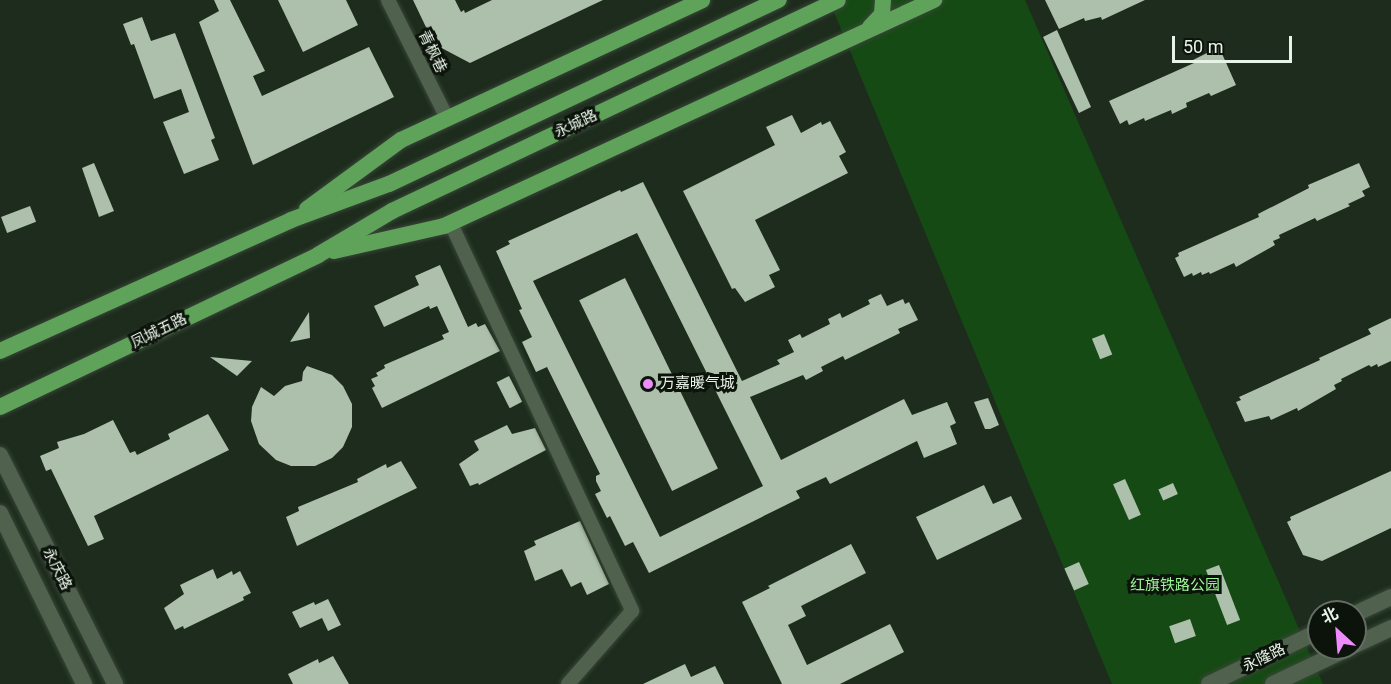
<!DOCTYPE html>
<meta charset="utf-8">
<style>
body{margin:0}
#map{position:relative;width:1391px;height:684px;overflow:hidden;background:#1d2c1c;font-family:Roboto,"Noto Sans SC",sans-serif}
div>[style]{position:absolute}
.green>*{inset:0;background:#164a14}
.building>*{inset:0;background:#adc0ab;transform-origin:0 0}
.roads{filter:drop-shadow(0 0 2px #384638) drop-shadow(0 0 2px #384638)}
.minor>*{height:14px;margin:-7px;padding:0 7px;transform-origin:7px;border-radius:7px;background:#50614e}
.tertiary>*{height:16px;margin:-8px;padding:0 8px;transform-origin:8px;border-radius:8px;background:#50614e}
.primary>*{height:16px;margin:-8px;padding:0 8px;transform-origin:8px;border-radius:8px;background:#5fa35b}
.dots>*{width:16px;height:16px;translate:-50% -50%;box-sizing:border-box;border:3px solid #0c130b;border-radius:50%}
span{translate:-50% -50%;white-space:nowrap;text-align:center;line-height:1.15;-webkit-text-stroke:6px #0c130b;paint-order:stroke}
.street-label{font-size:15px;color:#e8f3e7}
.poi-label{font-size:15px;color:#e8f3e7}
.left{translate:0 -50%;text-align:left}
.park-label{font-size:15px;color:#9cf596}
.north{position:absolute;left:1307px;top:600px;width:60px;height:60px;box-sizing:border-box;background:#0c130b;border:2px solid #646d63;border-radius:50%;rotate:334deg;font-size:16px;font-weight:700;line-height:24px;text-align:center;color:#e8f3e7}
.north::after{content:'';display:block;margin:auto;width:21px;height:27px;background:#ed8cfa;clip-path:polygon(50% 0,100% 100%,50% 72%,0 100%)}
.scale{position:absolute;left:1172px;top:36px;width:120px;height:27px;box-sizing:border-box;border:3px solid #e8f3e7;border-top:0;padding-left:8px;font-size:18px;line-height:21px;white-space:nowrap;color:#e8f3e7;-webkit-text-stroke:4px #0c130b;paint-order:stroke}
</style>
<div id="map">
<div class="green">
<div style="clip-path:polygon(829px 0,1025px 0,1323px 684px,1112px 684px)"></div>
</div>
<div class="building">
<div style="clip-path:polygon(214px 0,230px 0,265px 71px,253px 76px,262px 96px,369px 47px,394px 97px,253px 165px,199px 22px,219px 11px)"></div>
<div style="clip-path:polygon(278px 0,346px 0,358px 25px,303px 52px)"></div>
<div style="clip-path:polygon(413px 0,455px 0,461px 12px,464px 10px,465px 13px,492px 0,603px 0,470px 63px,434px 44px)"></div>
<div style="clip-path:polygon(1045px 0,1145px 0,1102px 20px,1101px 17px,1085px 21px,1084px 18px,1059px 29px)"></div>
<div style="clip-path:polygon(142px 17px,151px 41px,175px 33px,215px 138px,211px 140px,219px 160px,184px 174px,163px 122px,189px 112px,181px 89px,154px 99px,134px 44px,131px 45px,123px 24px)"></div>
<div style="clip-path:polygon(1057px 30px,1091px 107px,1079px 113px,1043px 37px)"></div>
<div style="clip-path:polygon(1219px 47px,1236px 85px,1211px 96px,1209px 93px,1186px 103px,1187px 107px,1172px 114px,1171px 110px,1145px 121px,1144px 118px,1129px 125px,1127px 120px,1120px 124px,1109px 101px,1194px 63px,1193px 60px)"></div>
<div style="clip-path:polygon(792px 115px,801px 133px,821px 122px,822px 125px,830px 121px,846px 152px,839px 156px,848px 173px,755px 220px,780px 270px,769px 275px,775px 287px,745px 302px,735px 288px,732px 289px,683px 191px,775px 145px,766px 127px)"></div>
<div style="clip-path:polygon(94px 163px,114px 211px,99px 217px,82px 168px)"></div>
<div style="clip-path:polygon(1359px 163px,1370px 187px,1362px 191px,1365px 196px,1348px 204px,1350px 206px,1317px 221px,1315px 218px,1279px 235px,1280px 238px,1273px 241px,1275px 245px,1236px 267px,1234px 263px,1210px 274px,1209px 272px,1202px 275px,1201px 272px,1193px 276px,1192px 273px,1184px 277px,1175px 258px,1179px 256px,1178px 253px,1259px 217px,1258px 214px,1309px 188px,1308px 185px)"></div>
<div style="clip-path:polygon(evenodd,643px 182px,742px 381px,780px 364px,777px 360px,794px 352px,788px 340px,800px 334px,802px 338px,830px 324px,828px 319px,840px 313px,842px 318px,870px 304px,868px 300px,881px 294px,887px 306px,903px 299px,905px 304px,909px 302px,918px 320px,898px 329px,900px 333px,845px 360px,843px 356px,821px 367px,823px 371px,806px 380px,803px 375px,750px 397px,781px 460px,904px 399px,912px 415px,947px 402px,956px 423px,950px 426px,957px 444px,924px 458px,917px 441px,830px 484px,826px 477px,796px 491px,800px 498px,649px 573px,633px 542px,625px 546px,610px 516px,607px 518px,595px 494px,601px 491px,596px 481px,596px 476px,600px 474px,547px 367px,536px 372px,522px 342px,532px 337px,519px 310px,522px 309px,496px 251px,510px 244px,508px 241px,620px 190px,621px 192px,643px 182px,637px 233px,763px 486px,660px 537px,533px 281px,637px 233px)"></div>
<div style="left:30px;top:206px;width:17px;height:31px;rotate:69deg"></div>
<div style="clip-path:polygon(440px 265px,468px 327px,476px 323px,478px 327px,485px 324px,500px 351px,382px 408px,372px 388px,375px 386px,371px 379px,378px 376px,376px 373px,385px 368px,384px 365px,444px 339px,442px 335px,449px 332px,437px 306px,430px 309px,429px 306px,384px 327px,374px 306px,419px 285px,415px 276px)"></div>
<div style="left:625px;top:278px;width:212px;height:51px;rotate:64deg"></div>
<div style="clip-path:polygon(309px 312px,310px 338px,290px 342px)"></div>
<div style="clip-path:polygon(1391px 318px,1391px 361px,1378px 367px,1377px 364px,1371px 367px,1369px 365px,1341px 379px,1342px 381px,1334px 385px,1336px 389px,1298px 411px,1297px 408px,1271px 420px,1269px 416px,1245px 422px,1236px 402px,1241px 400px,1239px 397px,1320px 360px,1319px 358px,1371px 334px,1368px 329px)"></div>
<div style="left:1104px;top:334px;width:22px;height:13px;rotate:68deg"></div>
<div style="clip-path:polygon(210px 357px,252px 361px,237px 376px)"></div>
<div style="clip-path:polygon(307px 366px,332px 375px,343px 386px,352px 404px,352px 427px,343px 447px,332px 458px,315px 466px,291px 466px,276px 460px,259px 444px,251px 421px,252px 407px,261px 387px,274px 396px,285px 386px,302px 381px,303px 372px)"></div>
<div style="left:509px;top:376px;width:29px;height:14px;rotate:63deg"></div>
<div style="clip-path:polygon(988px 398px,999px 425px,990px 429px,985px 429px,974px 402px)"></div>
<div style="clip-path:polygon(208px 414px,229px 450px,94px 516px,104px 539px,88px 546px,51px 469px,46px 471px,40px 456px,59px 448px,57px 442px,84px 434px,113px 420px,130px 453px,135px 451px,137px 455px,170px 439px,168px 434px)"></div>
<div style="clip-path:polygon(507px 425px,512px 434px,535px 428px,546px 450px,479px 485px,478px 483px,470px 486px,459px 464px,479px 450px,474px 441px)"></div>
<div style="clip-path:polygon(401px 461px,417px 488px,297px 546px,286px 517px,299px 511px,298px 507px,358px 482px,357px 479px,386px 464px,387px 468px)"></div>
<div style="clip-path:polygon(1391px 471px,1391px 528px,1322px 561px,1303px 555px,1287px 522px,1291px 520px,1290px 517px)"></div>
<div style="left:1125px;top:479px;width:39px;height:13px;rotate:66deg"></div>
<div style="left:1173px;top:483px;width:12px;height:16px;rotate:66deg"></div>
<div style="clip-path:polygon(984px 485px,993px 504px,1011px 496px,1022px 519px,937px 560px,916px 517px)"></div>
<div style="clip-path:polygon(580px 521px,609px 584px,587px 595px,581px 582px,571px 587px,562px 569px,535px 581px,524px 551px,536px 545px,534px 541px)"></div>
<div style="clip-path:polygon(851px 544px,866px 573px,801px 606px,806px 616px,788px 625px,807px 665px,890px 624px,904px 652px,840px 684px,782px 684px,742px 602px,770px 588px,768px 586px)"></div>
<div style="left:1079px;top:562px;width:24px;height:16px;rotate:66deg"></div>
<div style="left:1219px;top:565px;width:59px;height:14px;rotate:69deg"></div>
<div style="clip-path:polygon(213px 569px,217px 579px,232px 571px,233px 575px,240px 571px,251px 593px,243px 597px,244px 600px,184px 629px,183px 626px,175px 630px,164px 608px,184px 594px,180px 585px)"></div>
<div style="clip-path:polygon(328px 599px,341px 625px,328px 631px,322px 618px,300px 628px,292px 612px,314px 602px,315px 605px)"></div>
<div style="left:1190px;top:619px;width:18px;height:22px;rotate:71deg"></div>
<div style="clip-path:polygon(333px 656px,349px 684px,293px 684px,288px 674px,318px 659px,319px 663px)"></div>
<div style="clip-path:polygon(685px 664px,691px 677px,715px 666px,724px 684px,643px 684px)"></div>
</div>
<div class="roads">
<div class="minor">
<div style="left:388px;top:0;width:132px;rotate:63.4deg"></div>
<div style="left:452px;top:226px;width:425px;rotate:64.9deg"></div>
<div style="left:632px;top:611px;width:97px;rotate:131.2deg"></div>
</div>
<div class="tertiary">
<div style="left:0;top:455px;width:256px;rotate:63.3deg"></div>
<div style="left:0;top:513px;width:191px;rotate:63.8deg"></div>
<div style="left:1355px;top:614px;width:40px;rotate:-25deg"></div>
<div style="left:1355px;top:645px;width:40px;rotate:-25deg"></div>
<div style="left:1209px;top:684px;width:122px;rotate:-25.7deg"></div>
<div style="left:1273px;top:684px;width:84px;rotate:-25.3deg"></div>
</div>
<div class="primary">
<div style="left:870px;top:27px;width:18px;rotate:-47deg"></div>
<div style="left:882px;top:14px;width:14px;rotate:-86deg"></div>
<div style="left:307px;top:209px;width:117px;rotate:-36.3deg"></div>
<div style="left:401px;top:140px;width:332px;rotate:-24.9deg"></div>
<div style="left:334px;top:251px;width:113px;rotate:-12.8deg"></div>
<div style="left:444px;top:226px;width:540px;rotate:-24.76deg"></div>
<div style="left:0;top:351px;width:319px;rotate:-24.2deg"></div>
<div style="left:291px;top:220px;width:104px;rotate:-20.2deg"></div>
<div style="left:389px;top:184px;width:431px;rotate:-25.3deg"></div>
<div style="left:0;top:407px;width:352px;rotate:-25.5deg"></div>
<div style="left:318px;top:255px;width:86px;rotate:-30.7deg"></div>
<div style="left:392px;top:211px;width:493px;rotate:-25.3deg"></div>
</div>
</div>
<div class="dots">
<div style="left:648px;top:384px;background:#ed8cfa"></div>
</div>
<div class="street-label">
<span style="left:432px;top:52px;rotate:64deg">青枫巷</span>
<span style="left:576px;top:124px;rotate:-25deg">永城路</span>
<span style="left:159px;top:331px;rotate:-26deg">凤城五路</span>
<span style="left:57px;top:569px;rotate:63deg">永庆路</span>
<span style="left:1264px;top:658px;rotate:-26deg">永隆路</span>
</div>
<div class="poi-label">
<span class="left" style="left:660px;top:384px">万嘉暖气城</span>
</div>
<div class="park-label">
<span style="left:1175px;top:586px">红旗铁路公园</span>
</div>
<div class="north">北</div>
<div class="scale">50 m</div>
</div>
